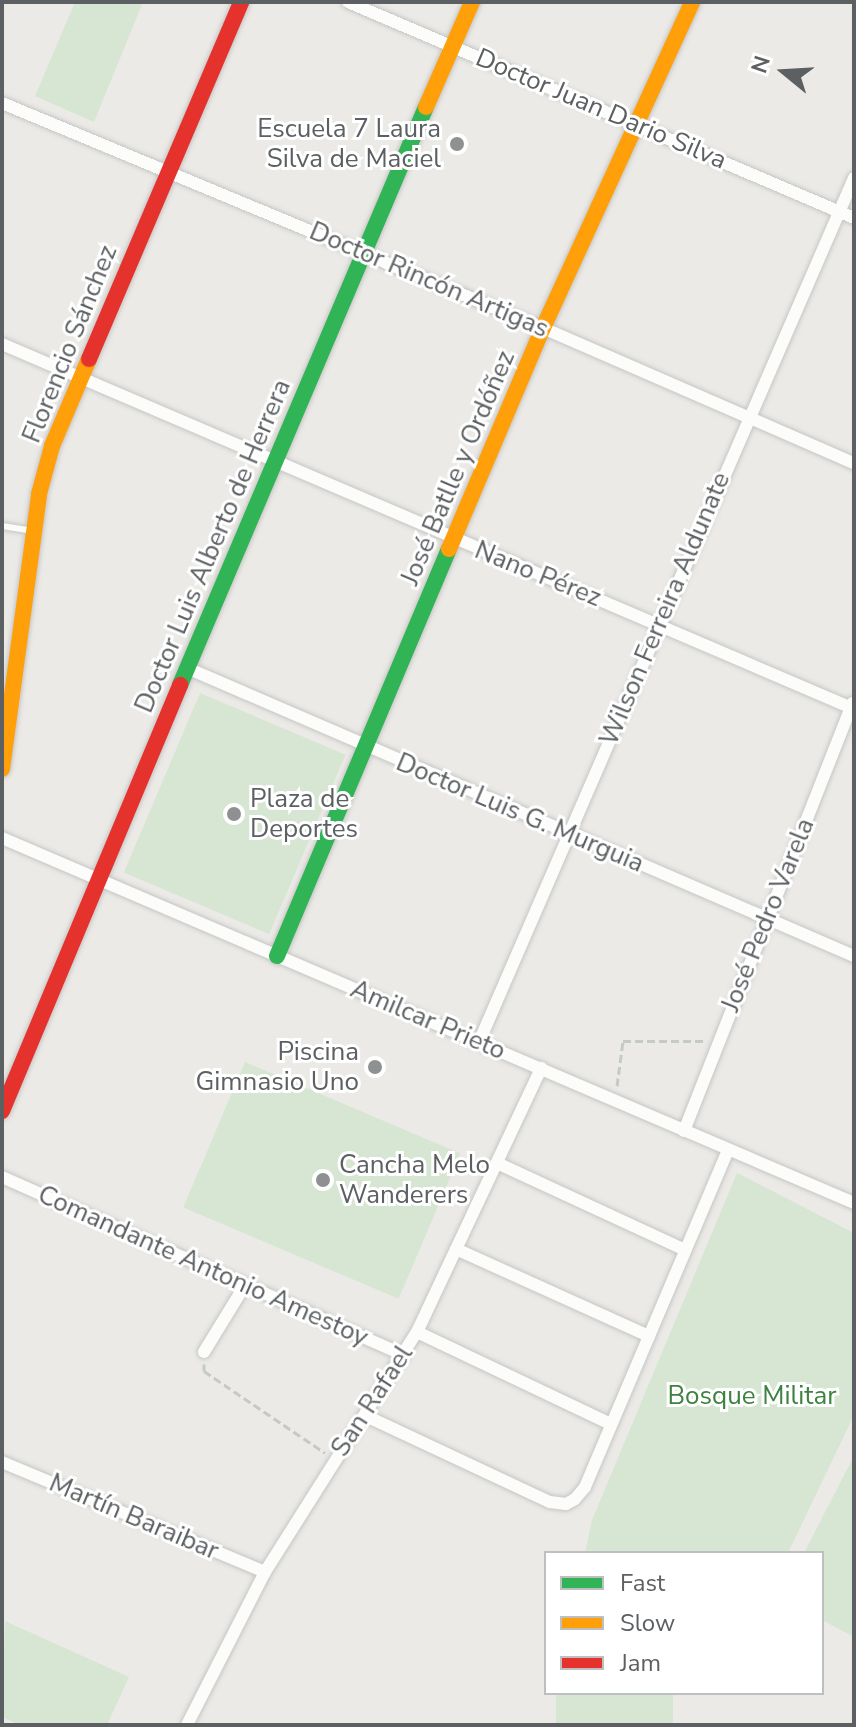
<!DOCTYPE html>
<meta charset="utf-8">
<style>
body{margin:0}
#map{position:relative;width:856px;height:1727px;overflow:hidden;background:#ebeae6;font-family:"Nunito Sans",sans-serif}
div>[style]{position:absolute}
.green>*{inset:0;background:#d6e6d3;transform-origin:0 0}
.path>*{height:3px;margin-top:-1.5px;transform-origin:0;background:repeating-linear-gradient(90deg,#c5cac8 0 8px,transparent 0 12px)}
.roads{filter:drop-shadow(0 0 2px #c6c6c6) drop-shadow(0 0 2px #c6c6c6)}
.lane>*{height:6px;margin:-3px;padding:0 3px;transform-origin:3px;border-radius:3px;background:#fcfcfb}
.street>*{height:12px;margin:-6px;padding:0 6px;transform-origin:6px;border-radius:6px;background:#fcfcfb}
.fast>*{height:16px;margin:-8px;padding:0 8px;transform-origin:8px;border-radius:8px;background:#30b455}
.slow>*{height:16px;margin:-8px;padding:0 8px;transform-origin:8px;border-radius:8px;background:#ff9f0a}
.jam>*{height:16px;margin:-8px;padding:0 8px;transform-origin:8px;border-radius:8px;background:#e5322d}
.dots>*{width:22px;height:22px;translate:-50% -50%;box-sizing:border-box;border:4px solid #fff;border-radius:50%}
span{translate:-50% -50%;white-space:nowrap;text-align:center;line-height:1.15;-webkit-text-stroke:6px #fff;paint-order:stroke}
.street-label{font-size:26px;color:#5c6063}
.poi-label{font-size:26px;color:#5c6063}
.right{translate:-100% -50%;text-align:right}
.left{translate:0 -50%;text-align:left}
.park-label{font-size:26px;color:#3d823f}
.frame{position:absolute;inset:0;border:4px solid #5c6063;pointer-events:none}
.legend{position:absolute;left:544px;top:1551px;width:280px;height:144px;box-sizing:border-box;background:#fff;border:2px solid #bebfc1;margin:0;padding:10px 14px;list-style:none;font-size:24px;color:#5c6063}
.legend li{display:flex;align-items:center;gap:16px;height:40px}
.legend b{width:40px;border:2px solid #bebfc1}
.north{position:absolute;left:744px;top:32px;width:80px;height:80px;-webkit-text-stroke:6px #fff;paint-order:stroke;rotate:288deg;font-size:22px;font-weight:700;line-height:32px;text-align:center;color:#5c6063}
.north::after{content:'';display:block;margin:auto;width:28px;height:36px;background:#5c6063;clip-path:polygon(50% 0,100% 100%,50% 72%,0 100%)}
</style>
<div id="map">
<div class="green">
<div style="clip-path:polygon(75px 2px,143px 2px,94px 122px,35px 96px)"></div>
<div style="left:200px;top:693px;width:158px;height:195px;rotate:23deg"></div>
<div style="left:245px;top:1062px;width:234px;height:158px;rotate:23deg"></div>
<div style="clip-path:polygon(737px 1173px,854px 1233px,854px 1415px,788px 1553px,585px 1553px,592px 1520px)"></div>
<div style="clip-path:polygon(854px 1456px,854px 1637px,822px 1620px,822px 1553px,804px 1553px)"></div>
<div style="clip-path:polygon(5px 1621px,129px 1677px,107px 1725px,20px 1725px,2px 1717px)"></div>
<div style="left:556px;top:1693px;width:117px;height:33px"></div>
</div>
<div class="path">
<div style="left:617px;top:1086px;width:45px;rotate:-82.4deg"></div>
<div style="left:623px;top:1041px;width:83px"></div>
<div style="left:204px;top:1364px;width:7px;rotate:90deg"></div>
<div style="left:204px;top:1371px;width:146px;rotate:34.1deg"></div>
</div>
<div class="roads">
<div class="lane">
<div style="left:2px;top:526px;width:32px;rotate:9deg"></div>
</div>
<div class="street">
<div style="left:348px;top:2px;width:550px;rotate:23.12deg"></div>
<div style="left:2px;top:103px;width:586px;rotate:22.58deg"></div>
<div style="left:543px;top:328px;width:339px;rotate:23.5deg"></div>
<div style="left:2px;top:344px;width:927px;rotate:23.19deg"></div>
<div style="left:187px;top:668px;width:727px;rotate:23.35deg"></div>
<div style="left:2px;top:838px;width:927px;rotate:23.19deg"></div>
<div style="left:479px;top:1042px;width:942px;rotate:-66.54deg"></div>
<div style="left:684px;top:1131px;width:460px;rotate:-68.5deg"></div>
<div style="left:497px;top:1163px;width:207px;rotate:24.8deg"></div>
<div style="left:2px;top:1177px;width:440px;rotate:23.9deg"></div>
<div style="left:456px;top:1249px;width:212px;rotate:24.3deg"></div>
<div style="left:417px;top:1332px;width:215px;rotate:25.4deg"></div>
<div style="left:204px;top:1352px;width:79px;rotate:-58.5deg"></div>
<div style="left:366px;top:1416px;width:203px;rotate:25.1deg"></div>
<div style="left:550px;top:1502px;width:16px;rotate:7deg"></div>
<div style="left:566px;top:1504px;width:10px;rotate:-29deg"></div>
<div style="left:575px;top:1499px;width:16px;rotate:-50deg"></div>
<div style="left:585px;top:1487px;width:366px;rotate:-67deg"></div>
<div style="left:2px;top:1462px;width:285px;rotate:22.7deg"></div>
<div style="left:187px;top:1725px;width:172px;rotate:-63deg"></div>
<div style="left:265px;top:1572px;width:284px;rotate:-57.7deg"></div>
<div style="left:417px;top:1332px;width:292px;rotate:-64.8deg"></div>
</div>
<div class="fast">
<div style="left:180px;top:685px;width:628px;rotate:-66.95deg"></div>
<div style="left:277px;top:956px;width:442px;rotate:-67.1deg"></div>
</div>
<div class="slow">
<div style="left:426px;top:107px;width:115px;rotate:-66.3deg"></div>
<div style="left:449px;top:549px;width:240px;rotate:-67deg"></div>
<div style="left:543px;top:328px;width:358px;rotate:-65.4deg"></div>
<div style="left:2px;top:769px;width:277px;rotate:-82.3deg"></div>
<div style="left:39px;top:494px;width:50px;rotate:-74.8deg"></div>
<div style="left:52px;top:446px;width:95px;rotate:-67deg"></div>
</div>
<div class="jam">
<div style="left:89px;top:359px;width:388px;rotate:-66.9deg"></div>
<div style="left:2px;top:1111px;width:462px;rotate:-67.3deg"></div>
</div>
</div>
<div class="dots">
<div style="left:457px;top:144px;background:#8e9091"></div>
<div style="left:234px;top:814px;background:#8e9091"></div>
<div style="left:375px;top:1067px;background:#8e9091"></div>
<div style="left:323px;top:1180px;background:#8e9091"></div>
</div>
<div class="street-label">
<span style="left:601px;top:109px;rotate:23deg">Doctor Juan Dario Silva</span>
<span style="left:429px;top:280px;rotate:23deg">Doctor Rincón Artigas</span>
<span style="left:70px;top:344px;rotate:-68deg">Florencio Sánchez</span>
<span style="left:458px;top:468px;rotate:-67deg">José Batlle y Ordóñez</span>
<span style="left:213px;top:546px;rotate:-67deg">Doctor Luis Alberto de Herrera</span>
<span style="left:538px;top:574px;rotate:22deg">Nano Pérez</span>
<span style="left:665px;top:609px;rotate:-67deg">Wilson Ferreira Aldunate</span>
<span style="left:520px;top:813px;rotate:23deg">Doctor Luis G. Murguia</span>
<span style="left:768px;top:915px;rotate:-68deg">José Pedro Varela</span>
<span style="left:428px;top:1020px;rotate:23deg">Amilcar Prieto</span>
<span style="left:203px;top:1266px;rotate:24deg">Comandante Antonio Amestoy</span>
<span style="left:372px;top:1401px;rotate:-57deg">San Rafael</span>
<span style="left:134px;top:1517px;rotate:23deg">Martín Baraibar</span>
</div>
<div class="poi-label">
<span class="right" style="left:441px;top:144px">Escuela 7 Laura<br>Silva de Maciel</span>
<span class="left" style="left:250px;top:814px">Plaza de<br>Deportes</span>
<span class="right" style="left:359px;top:1067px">Piscina<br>Gimnasio Uno</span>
<span class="left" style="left:339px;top:1180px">Cancha Melo<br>Wanderers</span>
</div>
<div class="park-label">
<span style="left:752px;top:1396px">Bosque Militar</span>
</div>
<div class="frame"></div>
<ul class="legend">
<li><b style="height:10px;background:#30b455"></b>Fast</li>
<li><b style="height:10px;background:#ff9f0a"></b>Slow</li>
<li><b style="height:10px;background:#e5322d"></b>Jam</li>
</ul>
<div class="north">N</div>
</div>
